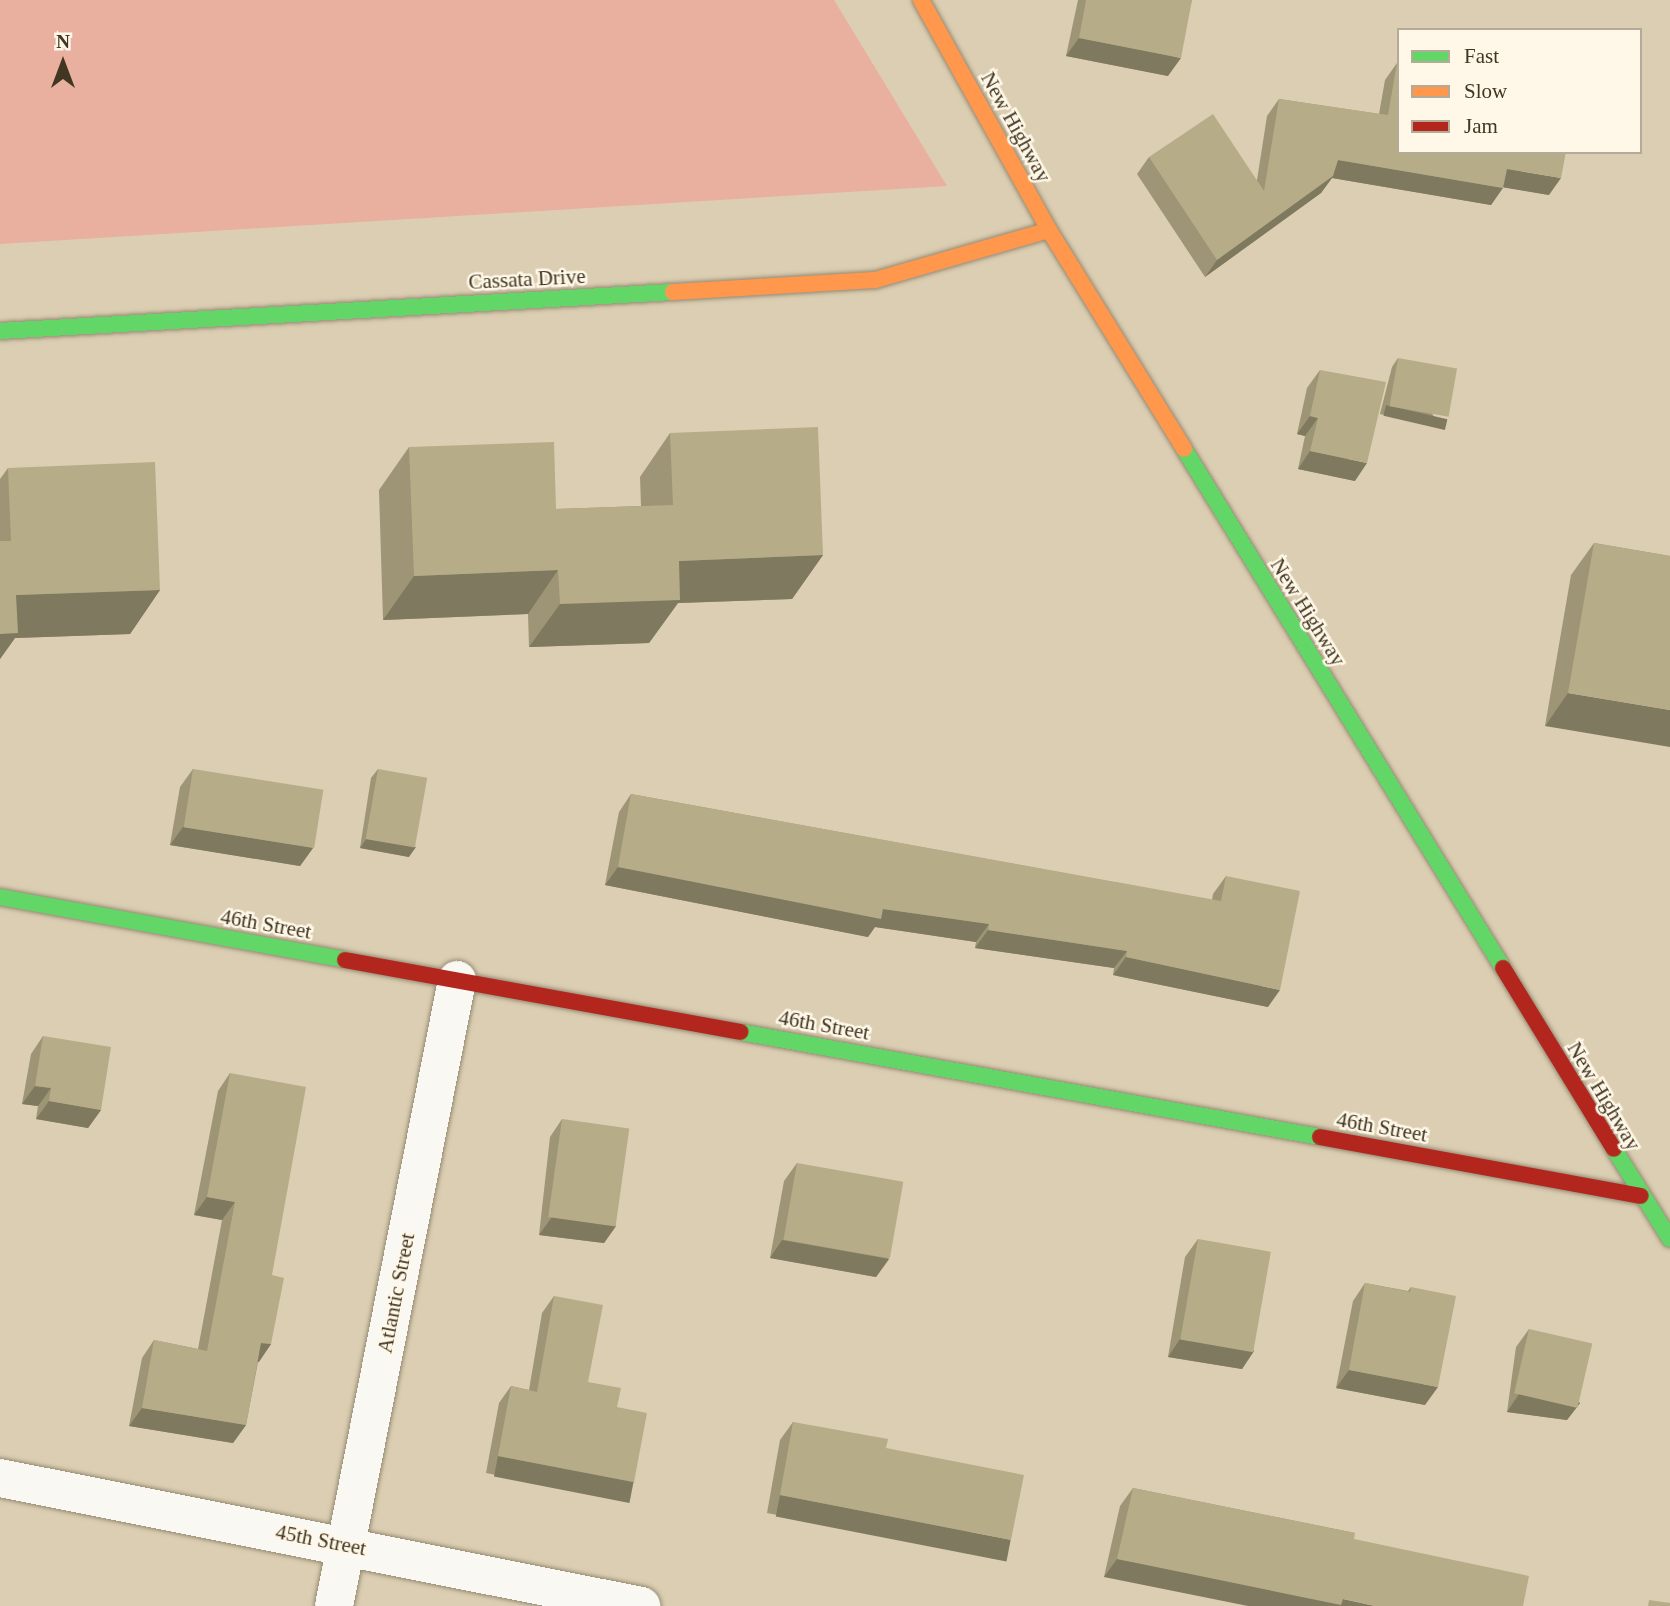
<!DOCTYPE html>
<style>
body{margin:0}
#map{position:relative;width:1670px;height:1606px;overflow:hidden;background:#dcceb2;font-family:"Times New Roman",serif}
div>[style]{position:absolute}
.green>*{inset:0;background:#e9af9f}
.roads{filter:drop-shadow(0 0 2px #948a74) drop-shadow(0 0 2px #948a74)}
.street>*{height:38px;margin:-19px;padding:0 19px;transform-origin:19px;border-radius:19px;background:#faf8f3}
.fast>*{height:16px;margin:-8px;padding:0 8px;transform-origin:8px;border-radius:8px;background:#63d668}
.slow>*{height:16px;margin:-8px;padding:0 8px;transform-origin:8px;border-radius:8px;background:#ff974d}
.jam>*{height:16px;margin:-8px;padding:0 8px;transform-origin:8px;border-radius:8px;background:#b3261e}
.wall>*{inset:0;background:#9d9575}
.shaded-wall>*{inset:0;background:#7f795f;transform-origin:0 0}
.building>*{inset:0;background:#b6ad88;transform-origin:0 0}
span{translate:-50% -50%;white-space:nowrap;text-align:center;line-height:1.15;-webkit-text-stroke:5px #fff7e8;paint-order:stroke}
.street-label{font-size:21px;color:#403621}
.legend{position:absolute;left:1397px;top:28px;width:245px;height:126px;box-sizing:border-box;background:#fff7e8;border:2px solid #b3aa98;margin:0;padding:9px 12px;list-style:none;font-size:21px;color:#403621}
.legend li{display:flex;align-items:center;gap:14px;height:35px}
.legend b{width:35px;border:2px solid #b3aa98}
.north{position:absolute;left:28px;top:28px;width:70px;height:70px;-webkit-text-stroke:5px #fff7e8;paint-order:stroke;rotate:0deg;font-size:19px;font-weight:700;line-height:28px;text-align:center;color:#403621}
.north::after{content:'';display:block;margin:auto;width:24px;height:32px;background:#403621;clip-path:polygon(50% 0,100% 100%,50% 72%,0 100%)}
</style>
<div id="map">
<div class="green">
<div style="clip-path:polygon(0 0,834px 0,947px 186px,0 244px)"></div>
</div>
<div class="roads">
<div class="street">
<div style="left:0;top:1478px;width:654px;rotate:11.29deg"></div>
<div style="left:334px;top:1606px;width:638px;rotate:-78.88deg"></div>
</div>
<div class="fast">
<div style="left:0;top:331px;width:674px;rotate:-3.32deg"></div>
<div style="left:1184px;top:449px;width:609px;rotate:58.42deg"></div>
<div style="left:0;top:897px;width:351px;rotate:10.3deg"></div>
<div style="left:740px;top:1032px;width:589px;rotate:10.26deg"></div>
<div style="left:1614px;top:1149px;width:106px;rotate:58.1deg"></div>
</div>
<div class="slow">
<div style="left:921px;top:0;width:263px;rotate:60.9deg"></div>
<div style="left:1049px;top:230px;width:257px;rotate:58.3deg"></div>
<div style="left:673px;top:292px;width:202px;rotate:-3.4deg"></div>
<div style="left:875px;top:280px;width:181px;rotate:-16deg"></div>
</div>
<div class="jam">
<div style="left:345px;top:960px;width:402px;rotate:10.3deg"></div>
<div style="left:1503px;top:968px;width:212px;rotate:58.5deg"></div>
<div style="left:1320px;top:1137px;width:326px;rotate:10.4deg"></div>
</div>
</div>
<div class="wall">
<div style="clip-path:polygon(1078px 0,1192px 0,1168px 76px,1066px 56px)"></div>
<div style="clip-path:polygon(1397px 63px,1549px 195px,1503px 187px,1491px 205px,1332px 178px,1321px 193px,1205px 277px,1137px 174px,1149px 157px,1257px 180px,1267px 116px,1279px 99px,1379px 114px,1385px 80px)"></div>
<div style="clip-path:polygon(1398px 358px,1441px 428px,1380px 414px,1392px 367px)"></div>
<div style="clip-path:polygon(1320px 370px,1355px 481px,1298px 469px,1305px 436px,1297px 434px,1307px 388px)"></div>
<div style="clip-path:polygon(670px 433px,823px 555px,792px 599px,678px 603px,649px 643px,529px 647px,528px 614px,383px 620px,379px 490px,409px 447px,556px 509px,641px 506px,640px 477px)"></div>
<div style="clip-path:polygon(8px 468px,160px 590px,130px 634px,15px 638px,0 659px,0 479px)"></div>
<div style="clip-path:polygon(1594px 543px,1670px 556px,1545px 726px,1571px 575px)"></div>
<div style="clip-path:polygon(193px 769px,313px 848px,300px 866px,170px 845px,180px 787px)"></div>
<div style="clip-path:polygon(378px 769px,409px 857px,360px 848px,371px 778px)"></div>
<div style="clip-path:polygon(631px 794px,1212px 900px,1213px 894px,1226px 876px,1268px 1007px,1113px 975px,1114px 968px,975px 948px,976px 942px,875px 927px,868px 937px,605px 885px,619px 812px)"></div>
<div style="clip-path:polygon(43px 1036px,101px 1110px,88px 1128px,36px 1119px,38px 1106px,22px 1104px,31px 1054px)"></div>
<div style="clip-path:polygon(230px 1073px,272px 1275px,271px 1344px,258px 1362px,246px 1425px,233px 1443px,129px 1426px,142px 1358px,154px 1340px,198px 1349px,222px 1220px,194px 1215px,218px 1091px)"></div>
<div style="clip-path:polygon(562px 1119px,616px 1226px,604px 1243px,539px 1235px,550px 1137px)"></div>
<div style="clip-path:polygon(797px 1163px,889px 1259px,876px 1277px,770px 1258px,784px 1181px)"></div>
<div style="clip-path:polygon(1198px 1239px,1254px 1351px,1242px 1369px,1168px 1357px,1185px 1257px)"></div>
<div style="clip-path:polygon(1365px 1283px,1408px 1291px,1411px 1287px,1425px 1405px,1336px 1388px,1353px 1301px)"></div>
<div style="clip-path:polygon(554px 1296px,588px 1382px,617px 1407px,634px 1482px,622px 1499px,486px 1473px,499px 1403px,511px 1386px,529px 1390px,542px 1313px)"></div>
<div style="clip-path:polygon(1529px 1329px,1580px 1403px,1567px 1420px,1507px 1412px,1516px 1347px)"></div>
<div style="clip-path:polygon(793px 1422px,886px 1448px,998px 1558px,767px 1513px,780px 1440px)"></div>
<div style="clip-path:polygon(1133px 1488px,1355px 1533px,1104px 1577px,1120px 1506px)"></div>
</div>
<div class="shaded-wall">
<div style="clip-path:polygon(1079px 38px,1181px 58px,1168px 76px,1066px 56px)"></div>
<div style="clip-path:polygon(1338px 160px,1503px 188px,1491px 205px,1332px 178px,1321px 193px,1205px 277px,1217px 260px)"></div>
<div style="clip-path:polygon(1507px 169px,1561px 178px,1549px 195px,1495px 186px)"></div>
<div style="left:1386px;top:405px;width:63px;height:11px;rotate:13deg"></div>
<div style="clip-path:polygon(1310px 416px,1318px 418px,1305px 436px,1297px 434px)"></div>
<div style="clip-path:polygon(1310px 451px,1367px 463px,1355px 481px,1298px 469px)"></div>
<div style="clip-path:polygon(823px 555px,792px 599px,678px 603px,649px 643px,529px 647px,560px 604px,679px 561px)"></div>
<div style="clip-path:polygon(558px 570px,528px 614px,383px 620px,414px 576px)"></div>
<div style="clip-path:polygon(160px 590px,130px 634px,15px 638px,0 659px,0 619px,16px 595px)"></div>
<div style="clip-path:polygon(1568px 693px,1670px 710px,1670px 747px,1545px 726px)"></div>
<div style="clip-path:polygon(183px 827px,313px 848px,300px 866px,170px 845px)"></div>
<div style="clip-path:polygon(366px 839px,416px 847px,409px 857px,360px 848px)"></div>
<div style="clip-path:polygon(618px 867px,883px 909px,989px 924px,976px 942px,875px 927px,868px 937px,605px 885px)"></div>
<div style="clip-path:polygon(988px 930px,1127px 951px,1114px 968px,975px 948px)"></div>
<div style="clip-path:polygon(1126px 957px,1280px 990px,1268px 1007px,1113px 975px)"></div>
<div style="clip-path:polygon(35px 1086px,51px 1088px,38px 1106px,22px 1104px)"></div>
<div style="clip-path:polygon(49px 1101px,101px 1110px,88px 1128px,36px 1119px)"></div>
<div style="clip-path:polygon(207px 1197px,235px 1202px,222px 1220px,194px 1215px)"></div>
<div style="clip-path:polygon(552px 1217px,616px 1226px,604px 1243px,539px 1235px)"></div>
<div style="clip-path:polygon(782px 1240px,889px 1259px,876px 1277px,770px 1258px)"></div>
<div style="clip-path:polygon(1180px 1339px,1254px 1351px,1242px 1369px,1168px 1357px)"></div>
<div style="clip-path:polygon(261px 1343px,271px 1344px,259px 1362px,249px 1361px)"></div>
<div style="clip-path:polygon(1349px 1370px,1438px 1387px,1425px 1405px,1336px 1388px)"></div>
<div style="clip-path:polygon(1519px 1394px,1580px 1403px,1567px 1420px,1507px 1412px)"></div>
<div style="clip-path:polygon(142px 1408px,246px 1425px,233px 1443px,129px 1426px)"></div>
<div style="left:498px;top:1456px;width:138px;height:21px;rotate:11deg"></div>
<div style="left:780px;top:1495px;width:235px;height:22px;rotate:11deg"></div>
<div style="clip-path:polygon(1117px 1559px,1343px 1599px,1375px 1606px,1248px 1606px,1104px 1577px)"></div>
</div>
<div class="building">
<div style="clip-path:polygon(1086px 0,1192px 0,1181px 58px,1079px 38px)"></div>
<div style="clip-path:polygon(1397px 63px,1399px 63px,1399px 152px,1566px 152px,1561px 178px,1507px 169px,1503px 188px,1338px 160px,1333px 176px,1217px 260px,1149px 157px,1213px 114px,1264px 191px,1279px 99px,1388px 115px)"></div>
<div style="left:1398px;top:358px;width:60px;height:49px;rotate:10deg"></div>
<div style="clip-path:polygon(1320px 370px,1386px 382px,1367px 463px,1310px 451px,1318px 418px,1310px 416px)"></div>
<div style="clip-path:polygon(818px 427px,823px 555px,679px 561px,680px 600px,560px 604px,558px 570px,414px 576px,409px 447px,554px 442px,556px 509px,673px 505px,670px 433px)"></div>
<div style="clip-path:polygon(155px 462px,160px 590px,16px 595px,18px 633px,0 634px,0 541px,11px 541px,8px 468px)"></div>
<div style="clip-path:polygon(1594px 543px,1670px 556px,1670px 710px,1568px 693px)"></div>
<div style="left:193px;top:769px;width:132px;height:59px;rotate:9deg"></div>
<div style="left:378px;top:769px;width:50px;height:71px;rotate:10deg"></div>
<div style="clip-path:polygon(631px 794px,1221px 901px,1226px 876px,1300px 891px,1280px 990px,1126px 957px,1127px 951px,988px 930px,989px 924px,883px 909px,881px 919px,618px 867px)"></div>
<div style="clip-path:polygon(43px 1036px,111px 1047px,101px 1110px,49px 1101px,51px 1088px,35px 1086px)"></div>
<div style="clip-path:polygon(230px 1073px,306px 1087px,272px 1275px,284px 1278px,271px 1344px,261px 1343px,246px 1425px,142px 1408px,154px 1340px,207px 1351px,235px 1202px,207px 1197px)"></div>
<div style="left:562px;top:1119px;width:68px;height:99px;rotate:8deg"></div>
<div style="left:797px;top:1163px;width:108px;height:78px;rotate:10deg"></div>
<div style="left:1198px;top:1239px;width:74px;height:102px;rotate:10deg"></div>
<div style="clip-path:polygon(1365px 1283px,1410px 1292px,1411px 1287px,1456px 1296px,1438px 1387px,1349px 1370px)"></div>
<div style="clip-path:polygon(554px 1296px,603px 1305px,588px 1382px,621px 1388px,617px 1407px,647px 1413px,634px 1482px,498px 1456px,511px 1386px,537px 1392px)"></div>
<div style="left:1529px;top:1329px;width:65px;height:66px;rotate:13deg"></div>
<div style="clip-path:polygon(793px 1422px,888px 1439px,886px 1448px,1024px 1475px,1011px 1540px,780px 1495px)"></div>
<div style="clip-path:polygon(1133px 1488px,1355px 1533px,1354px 1539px,1529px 1576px,1523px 1606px,1375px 1606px,1343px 1599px,1341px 1605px,1117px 1559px)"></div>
<div style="clip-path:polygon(1649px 1600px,1670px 1603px,1670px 1606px,1648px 1606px)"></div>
</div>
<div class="street-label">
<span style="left:1016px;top:127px;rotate:61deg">New Highway</span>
<span style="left:527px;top:279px;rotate:-3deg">Cassata Drive</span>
<span style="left:1308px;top:612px;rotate:58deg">New Highway</span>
<span style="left:266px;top:924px;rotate:10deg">46th Street</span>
<span style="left:824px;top:1025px;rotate:10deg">46th Street</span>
<span style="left:1604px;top:1096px;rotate:59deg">New Highway</span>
<span style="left:1382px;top:1127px;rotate:10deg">46th Street</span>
<span style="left:396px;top:1293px;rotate:-79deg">Atlantic Street</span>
<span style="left:321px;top:1540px;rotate:11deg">45th Street</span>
</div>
<ul class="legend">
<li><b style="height:9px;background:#63d668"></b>Fast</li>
<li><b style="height:9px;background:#ff974d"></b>Slow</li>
<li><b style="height:9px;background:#b3261e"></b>Jam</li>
</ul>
<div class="north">N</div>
</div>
